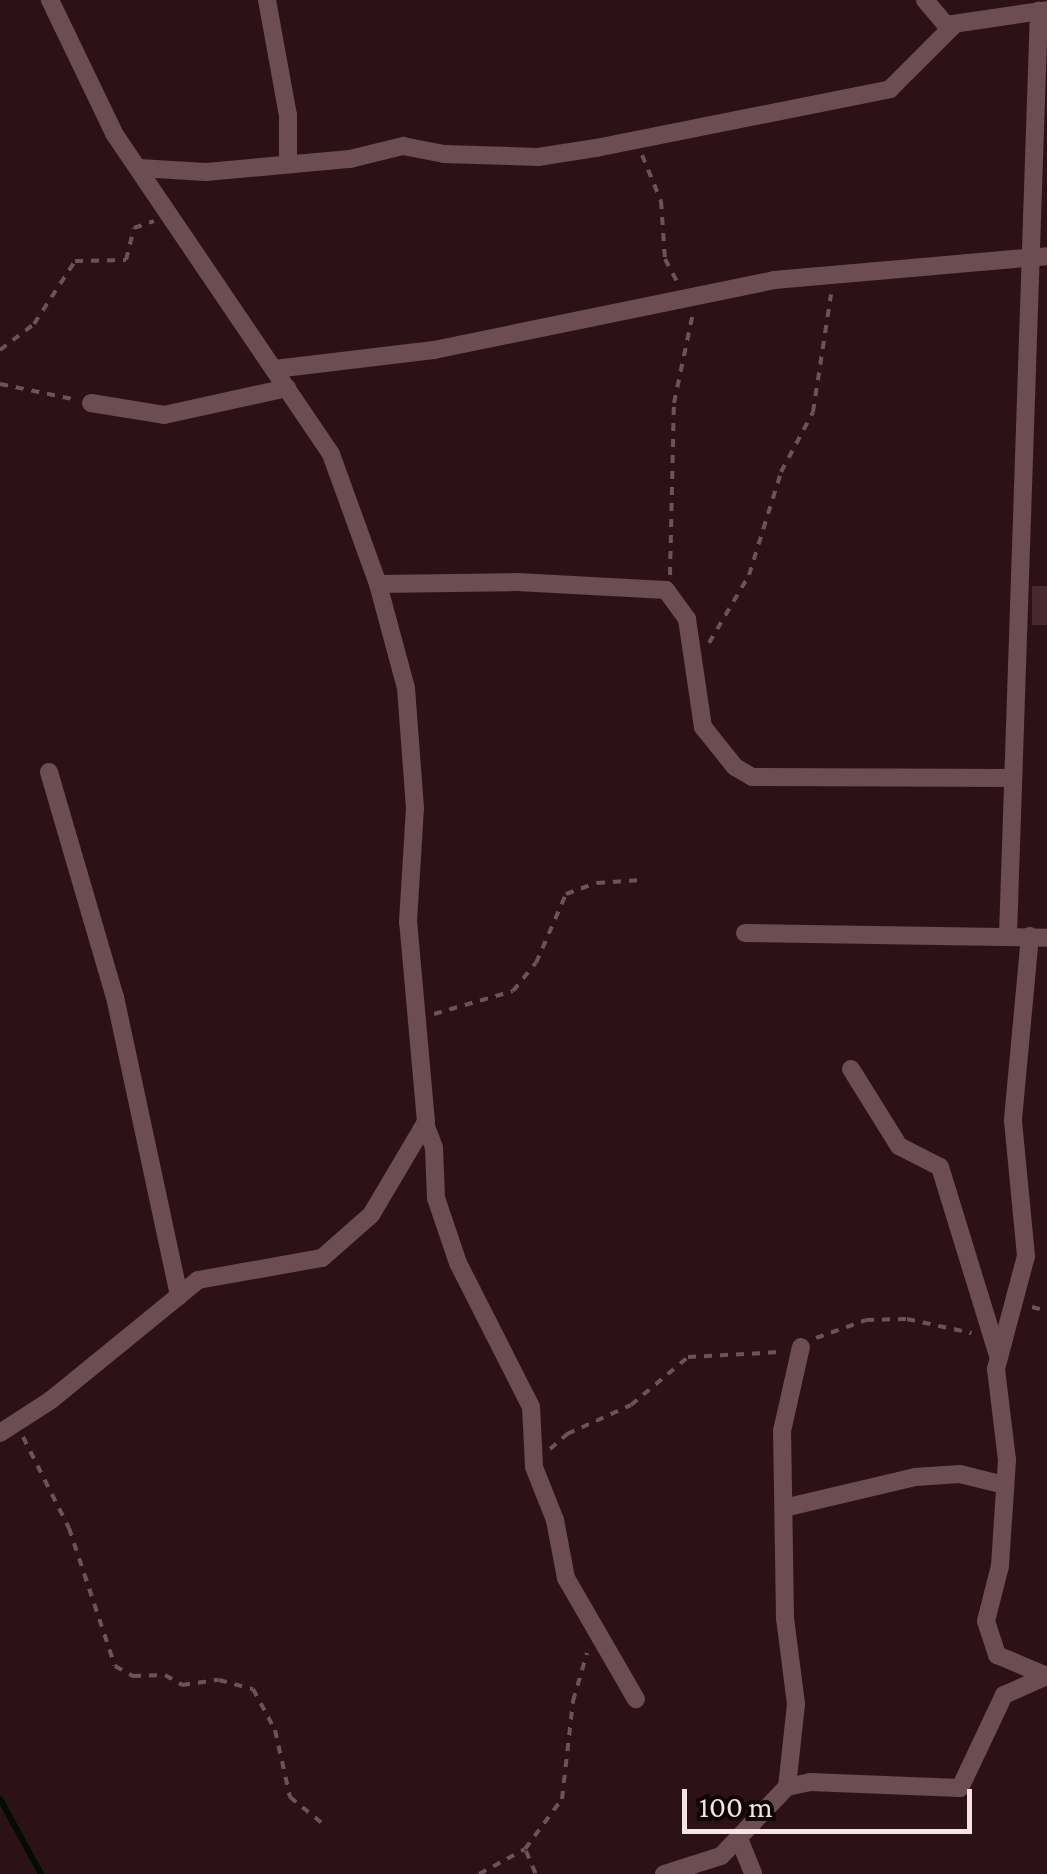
<!DOCTYPE html>
<style>
body{margin:0}
#map{position:relative;width:1047px;height:1874px;overflow:hidden;background:#2c1217;font-family:"Crimson Pro",serif}
div>[style]{position:absolute}
.stream>*{height:6px;margin:-3px;padding:0 3px;transform-origin:3px;border-radius:3px;background:#000d00}
.building>*{inset:0;background:#45292e;transform-origin:0 0}
.path>*{height:4px;margin-top:-2px;transform-origin:0;background:repeating-linear-gradient(90deg,#6b5357 0 8px,transparent 0 16px)}
.street>*{height:18px;margin:-9px;padding:0 9px;transform-origin:9px;border-radius:9px;background:#6b4d52}
span{translate:-50% -50%;white-space:nowrap;text-align:center;line-height:1.15;-webkit-text-stroke:8px #0d0405;paint-order:stroke}
.scale{position:absolute;left:682px;top:1789px;width:290px;height:45px;box-sizing:border-box;border:5px solid #f6e3e6;border-top:0;padding-left:12px;font-size:30px;line-height:35px;white-space:nowrap;color:#f6e3e6;-webkit-text-stroke:8px #0d0405;paint-order:stroke}
</style>
<div id="map">
<div class="stream">
<div style="left:0;top:1799px;width:85px;rotate:61.3deg"></div>
</div>
<div class="building">
<div style="left:1032px;top:586px;width:15px;height:39px"></div>
</div>
<div class="path">
<div style="left:642px;top:155px;width:50px;rotate:67.6deg"></div>
<div style="left:661px;top:201px;width:58px;rotate:86.1deg"></div>
<div style="left:665px;top:259px;width:27px;rotate:62deg"></div>
<div style="left:0;top:350px;width:43px;rotate:-37.4deg"></div>
<div style="left:34px;top:324px;width:75px;rotate:-56.9deg"></div>
<div style="left:75px;top:261px;width:51px;rotate:-1.1deg"></div>
<div style="left:126px;top:260px;width:33px;rotate:-76deg"></div>
<div style="left:134px;top:228px;width:21px;rotate:-19deg"></div>
<div style="left:0;top:384px;width:79px;rotate:11.7deg"></div>
<div style="left:670px;top:575px;width:172px;rotate:-88.7deg"></div>
<div style="left:674px;top:403px;width:92px;rotate:-78.1deg"></div>
<div style="left:709px;top:643px;width:79px;rotate:-59.5deg"></div>
<div style="left:749px;top:575px;width:108px;rotate:-72.7deg"></div>
<div style="left:781px;top:472px;width:68px;rotate:-61.9deg"></div>
<div style="left:813px;top:412px;width:119px;rotate:-81.3deg"></div>
<div style="left:434px;top:1014px;width:82px;rotate:-16.2deg"></div>
<div style="left:513px;top:991px;width:36px;rotate:-51deg"></div>
<div style="left:536px;top:963px;width:75px;rotate:-66.5deg"></div>
<div style="left:566px;top:894px;width:33px;rotate:-20deg"></div>
<div style="left:597px;top:883px;width:44px;rotate:-3.9deg"></div>
<div style="left:1032px;top:1307px;width:16px;rotate:15deg"></div>
<div style="left:816px;top:1338px;width:53px;rotate:-19.8deg"></div>
<div style="left:866px;top:1320px;width:41px;rotate:-1.4deg"></div>
<div style="left:907px;top:1319px;width:66px;rotate:12.3deg"></div>
<div style="left:23px;top:1437px;width:102px;rotate:63.2deg"></div>
<div style="left:69px;top:1528px;width:145px;rotate:71.6deg"></div>
<div style="left:115px;top:1666px;width:21px;rotate:29deg"></div>
<div style="left:133px;top:1676px;width:32px;rotate:-2deg"></div>
<div style="left:165px;top:1675px;width:20px;rotate:30deg"></div>
<div style="left:182px;top:1685px;width:37px;rotate:-8deg"></div>
<div style="left:219px;top:1680px;width:35px;rotate:15deg"></div>
<div style="left:253px;top:1689px;width:47px;rotate:61.8deg"></div>
<div style="left:275px;top:1730px;width:69px;rotate:77.4deg"></div>
<div style="left:290px;top:1797px;width:43px;rotate:39.3deg"></div>
<div style="left:550px;top:1449px;width:23px;rotate:-41deg"></div>
<div style="left:567px;top:1434px;width:70px;rotate:-24.4deg"></div>
<div style="left:631px;top:1405px;width:75px;rotate:-40.1deg"></div>
<div style="left:688px;top:1357px;width:92px;rotate:-3.1deg"></div>
<div style="left:526px;top:1851px;width:25px;rotate:67deg"></div>
<div style="left:479px;top:1874px;width:52px;rotate:-28.5deg"></div>
<div style="left:525px;top:1849px;width:62px;rotate:-53.5deg"></div>
<div style="left:562px;top:1799px;width:99px;rotate:-83.6deg"></div>
<div style="left:573px;top:1701px;width:50px;rotate:-73.7deg"></div>
</div>
<div class="street">
<div style="left:267px;top:0;width:117px;rotate:79.7deg"></div>
<div style="left:288px;top:115px;width:46px;rotate:90deg"></div>
<div style="left:925px;top:0;width:33px;rotate:50deg"></div>
<div style="left:946px;top:25px;width:102px;rotate:-8.4deg"></div>
<div style="left:139px;top:168px;width:67px;rotate:3.4deg"></div>
<div style="left:206px;top:172px;width:145px;rotate:-5.2deg"></div>
<div style="left:350px;top:159px;width:55px;rotate:-13.8deg"></div>
<div style="left:403px;top:146px;width:42px;rotate:11deg"></div>
<div style="left:444px;top:154px;width:94px;rotate:1.8deg"></div>
<div style="left:538px;top:157px;width:59px;rotate:-8.8deg"></div>
<div style="left:596px;top:148px;width:300px;rotate:-11.3deg"></div>
<div style="left:890px;top:89px;width:89px;rotate:-45deg"></div>
<div style="left:275px;top:369px;width:160px;rotate:-6.8deg"></div>
<div style="left:434px;top:350px;width:347px;rotate:-11.6deg"></div>
<div style="left:774px;top:280px;width:274px;rotate:-5deg"></div>
<div style="left:91px;top:403px;width:74px;rotate:9.3deg"></div>
<div style="left:164px;top:415px;width:126px;rotate:-12.4deg"></div>
<div style="left:378px;top:584px;width:139px;rotate:-0.8deg"></div>
<div style="left:517px;top:582px;width:149px;rotate:3.1deg"></div>
<div style="left:666px;top:590px;width:36px;rotate:54deg"></div>
<div style="left:687px;top:619px;width:109px;rotate:81.6deg"></div>
<div style="left:703px;top:727px;width:51px;rotate:51.3deg"></div>
<div style="left:735px;top:767px;width:20px;rotate:30deg"></div>
<div style="left:752px;top:777px;width:259px;rotate:0.2deg"></div>
<div style="left:49px;top:772px;width:234px;rotate:73.7deg"></div>
<div style="left:115px;top:997px;width:306px;rotate:77.9deg"></div>
<div style="left:745px;top:933px;width:302px;rotate:0.9deg"></div>
<div style="left:1008px;top:935px;width:925px;rotate:-88.08deg"></div>
<div style="left:1030px;top:936px;width:186px;rotate:95.3deg"></div>
<div style="left:1013px;top:1121px;width:136px;rotate:84.5deg"></div>
<div style="left:1026px;top:1256px;width:117px;rotate:104.9deg"></div>
<div style="left:996px;top:1369px;width:92px;rotate:83.1deg"></div>
<div style="left:1007px;top:1460px;width:106px;rotate:93.8deg"></div>
<div style="left:1000px;top:1566px;width:57px;rotate:104.3deg"></div>
<div style="left:986px;top:1621px;width:36px;rotate:72deg"></div>
<div style="left:997px;top:1655px;width:54px;rotate:22.8deg"></div>
<div style="left:851px;top:1069px;width:91px;rotate:58.1deg"></div>
<div style="left:899px;top:1146px;width:46px;rotate:27.1deg"></div>
<div style="left:940px;top:1167px;width:197px;rotate:72.9deg"></div>
<div style="left:425px;top:1124px;width:26px;rotate:69deg"></div>
<div style="left:434px;top:1148px;width:50px;rotate:87.7deg"></div>
<div style="left:436px;top:1198px;width:69px;rotate:71.3deg"></div>
<div style="left:458px;top:1263px;width:161px;rotate:63.1deg"></div>
<div style="left:531px;top:1407px;width:60px;rotate:87.1deg"></div>
<div style="left:534px;top:1467px;width:57px;rotate:68.4deg"></div>
<div style="left:555px;top:1520px;width:59px;rotate:79.3deg"></div>
<div style="left:566px;top:1578px;width:140px;rotate:60deg"></div>
<div style="left:0;top:1433px;width:61px;rotate:-32.9deg"></div>
<div style="left:51px;top:1400px;width:190px;rotate:-39.2deg"></div>
<div style="left:198px;top:1280px;width:126px;rotate:-10.1deg"></div>
<div style="left:322px;top:1258px;width:65px;rotate:-41.3deg"></div>
<div style="left:371px;top:1215px;width:108px;rotate:-59.4deg"></div>
<div style="left:426px;top:1122px;width:201px;rotate:-95.1deg"></div>
<div style="left:408px;top:922px;width:114px;rotate:-86.5deg"></div>
<div style="left:415px;top:808px;width:120px;rotate:-94.3deg"></div>
<div style="left:406px;top:688px;width:108px;rotate:-105.1deg"></div>
<div style="left:378px;top:584px;width:138px;rotate:-109.9deg"></div>
<div style="left:331px;top:454px;width:387px;rotate:-124.1deg"></div>
<div style="left:114px;top:133px;width:148px;rotate:-115.7deg"></div>
<div style="left:784px;top:1508px;width:135px;rotate:-13.3deg"></div>
<div style="left:915px;top:1477px;width:45px;rotate:-3.8deg"></div>
<div style="left:960px;top:1474px;width:45px;rotate:14deg"></div>
<div style="left:787px;top:1787px;width:83px;rotate:-83.8deg"></div>
<div style="left:796px;top:1704px;width:87px;rotate:-97.3deg"></div>
<div style="left:785px;top:1618px;width:187px;rotate:-90.9deg"></div>
<div style="left:782px;top:1431px;width:86px;rotate:-77.3deg"></div>
<div style="left:740px;top:1841px;width:35px;rotate:68deg"></div>
<div style="left:664px;top:1874px;width:60px;rotate:-17.5deg"></div>
<div style="left:721px;top:1856px;width:95px;rotate:-46.3deg"></div>
<div style="left:787px;top:1787px;width:24px;rotate:-12deg"></div>
<div style="left:810px;top:1782px;width:150px;rotate:2.3deg"></div>
<div style="left:960px;top:1788px;width:103px;rotate:-64.7deg"></div>
<div style="left:1004px;top:1695px;width:47px;rotate:-23.8deg"></div>
</div>
<div class="scale">100 m</div>
</div>
